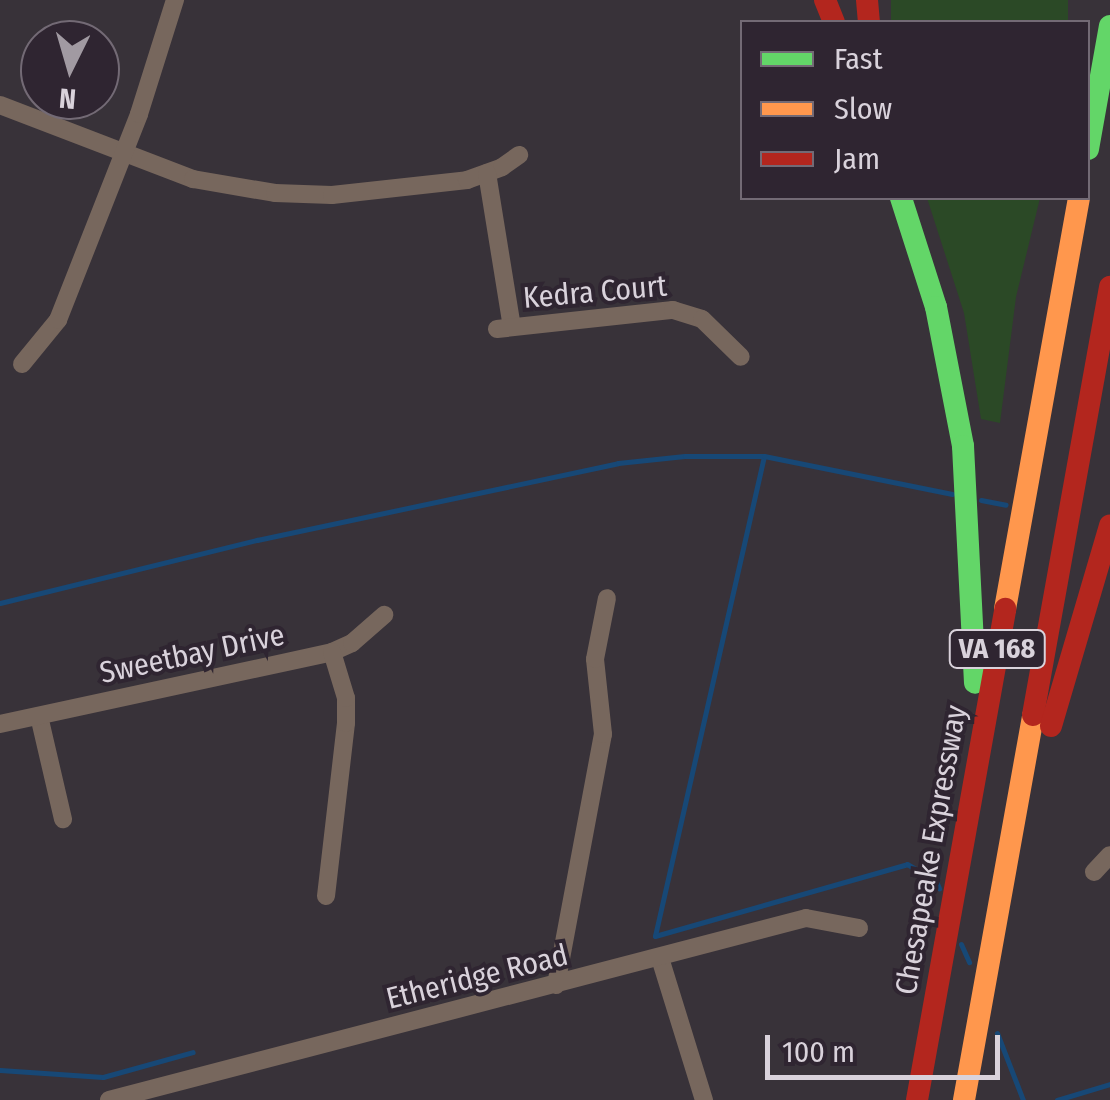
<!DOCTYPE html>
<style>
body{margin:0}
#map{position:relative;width:1110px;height:1100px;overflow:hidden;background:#383239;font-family:"Fira Sans Condensed",sans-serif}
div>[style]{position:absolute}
.green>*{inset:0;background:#2b4926;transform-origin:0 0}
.stream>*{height:5px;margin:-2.5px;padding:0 2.5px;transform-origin:2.5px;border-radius:2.5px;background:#174876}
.street>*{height:18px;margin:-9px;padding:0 9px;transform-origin:9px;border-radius:9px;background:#77675d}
.fast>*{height:22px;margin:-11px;padding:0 11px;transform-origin:11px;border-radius:11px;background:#63d668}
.slow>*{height:22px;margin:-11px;padding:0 11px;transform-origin:11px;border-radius:11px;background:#ff974d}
.jam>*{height:22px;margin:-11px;padding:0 11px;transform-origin:11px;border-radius:11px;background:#b3261e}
span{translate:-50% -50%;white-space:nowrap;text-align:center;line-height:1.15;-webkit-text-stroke:8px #2f2531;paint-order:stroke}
.shield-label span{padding:2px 8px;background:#2f2531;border:2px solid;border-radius:8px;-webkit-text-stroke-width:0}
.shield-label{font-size:28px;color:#d9d2db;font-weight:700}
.street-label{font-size:30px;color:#d9d2db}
.legend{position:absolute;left:740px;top:20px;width:350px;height:180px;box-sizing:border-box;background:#2f2531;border:2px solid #736a75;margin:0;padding:12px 18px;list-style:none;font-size:30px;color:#d9d2db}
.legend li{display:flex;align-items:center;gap:20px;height:50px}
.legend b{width:50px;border:2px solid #736a75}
.north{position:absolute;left:20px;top:20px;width:100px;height:100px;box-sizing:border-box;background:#2f2531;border:2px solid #736a75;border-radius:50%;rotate:185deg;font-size:28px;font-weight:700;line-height:40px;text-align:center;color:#d9d2db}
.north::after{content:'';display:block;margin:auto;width:35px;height:45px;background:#a19aa2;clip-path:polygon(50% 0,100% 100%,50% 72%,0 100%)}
.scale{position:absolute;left:765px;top:1035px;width:235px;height:45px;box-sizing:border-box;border:5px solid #d9d2db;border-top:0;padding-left:12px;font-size:30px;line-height:35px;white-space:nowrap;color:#d9d2db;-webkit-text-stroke:8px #2f2531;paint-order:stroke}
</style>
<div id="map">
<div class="green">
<div style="left:891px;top:0;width:177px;height:23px"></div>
<div style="clip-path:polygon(927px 198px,1040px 198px,1016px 297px,1000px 423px,981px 419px,964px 313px)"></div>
</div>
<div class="stream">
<div style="left:764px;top:456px;width:492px;rotate:102.8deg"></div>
<div style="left:655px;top:936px;width:262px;rotate:-15.9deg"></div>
<div style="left:907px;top:864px;width:34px;rotate:30deg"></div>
<div style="left:936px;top:881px;width:8px;rotate:67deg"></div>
<div style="left:981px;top:500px;width:25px;rotate:11deg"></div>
<div style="left:0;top:603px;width:265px;rotate:-13.8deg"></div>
<div style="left:257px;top:540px;width:369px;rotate:-12deg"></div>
<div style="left:618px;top:463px;width:67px;rotate:-6deg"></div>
<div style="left:685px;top:456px;width:79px"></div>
<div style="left:764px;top:456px;width:192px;rotate:11.4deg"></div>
<div style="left:961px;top:944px;width:20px;rotate:66deg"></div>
<div style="left:997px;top:1033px;width:72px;rotate:68.8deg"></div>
<div style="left:0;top:1070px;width:103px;rotate:3.9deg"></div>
<div style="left:103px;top:1077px;width:93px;rotate:-15.5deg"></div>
<div style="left:1057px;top:1100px;width:55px;rotate:-16.8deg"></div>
</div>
<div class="street">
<div style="left:0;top:105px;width:207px;rotate:21deg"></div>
<div style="left:193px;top:179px;width:83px;rotate:9.7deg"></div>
<div style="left:275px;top:193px;width:57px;rotate:2deg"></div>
<div style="left:332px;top:195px;width:136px;rotate:-6.3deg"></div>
<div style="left:467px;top:180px;width:37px;rotate:-20deg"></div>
<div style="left:502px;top:167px;width:21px;rotate:-35deg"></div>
<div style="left:487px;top:173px;width:156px;rotate:80.8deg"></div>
<div style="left:497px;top:329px;width:177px;rotate:-6.2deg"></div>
<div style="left:673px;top:310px;width:30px;rotate:17deg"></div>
<div style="left:702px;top:319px;width:54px;rotate:44.3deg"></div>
<div style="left:22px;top:364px;width:57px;rotate:-50.7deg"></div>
<div style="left:58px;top:320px;width:221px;rotate:-68.5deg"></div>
<div style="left:139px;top:114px;width:120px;rotate:-72.5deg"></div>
<div style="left:39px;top:716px;width:106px;rotate:76.9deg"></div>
<div style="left:0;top:724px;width:340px;rotate:-12.2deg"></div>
<div style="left:332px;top:652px;width:22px;rotate:-24deg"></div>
<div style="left:352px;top:643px;width:43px;rotate:-41.2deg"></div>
<div style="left:1094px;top:872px;width:23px;rotate:-47deg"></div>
<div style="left:326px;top:896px;width:174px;rotate:-83.4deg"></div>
<div style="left:346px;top:723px;width:25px;rotate:-90deg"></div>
<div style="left:346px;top:698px;width:48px;rotate:-106.9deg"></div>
<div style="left:660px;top:958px;width:149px;rotate:72.8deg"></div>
<div style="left:556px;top:985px;width:255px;rotate:-79.4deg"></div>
<div style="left:603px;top:734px;width:75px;rotate:-96.1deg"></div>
<div style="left:595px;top:659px;width:62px;rotate:-78.9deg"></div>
<div style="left:109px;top:1100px;width:720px;rotate:-14.63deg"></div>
<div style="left:806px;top:918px;width:54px;rotate:10.7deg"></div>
</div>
<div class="fast">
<div style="left:1088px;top:149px;width:125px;rotate:-79.9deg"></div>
<div style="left:901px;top:198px;width:114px;rotate:72.2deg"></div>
<div style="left:936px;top:307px;width:142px;rotate:79deg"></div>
<div style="left:963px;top:446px;width:237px;rotate:87.1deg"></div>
</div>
<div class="slow">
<div style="left:1005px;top:609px;width:418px;rotate:-79.8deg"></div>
<div style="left:964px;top:1100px;width:391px;rotate:-79.8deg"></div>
</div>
<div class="jam">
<div style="left:825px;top:0;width:24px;rotate:68deg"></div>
<div style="left:867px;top:0;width:22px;rotate:85deg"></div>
<div style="left:1033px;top:715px;width:435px;rotate:-79.8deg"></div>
<div style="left:1051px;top:726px;width:209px;rotate:-73.6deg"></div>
<div style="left:917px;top:1100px;width:499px;rotate:-79.8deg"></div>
</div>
<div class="shield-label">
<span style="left:997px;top:649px">VA 168</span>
</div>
<div class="street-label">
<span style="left:595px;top:292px;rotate:-5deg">Kedra Court</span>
<span style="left:192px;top:654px;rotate:-12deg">Sweetbay Drive</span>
<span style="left:931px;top:850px;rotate:-80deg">Chesapeake Expressway</span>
<span style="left:477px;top:977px;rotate:-14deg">Etheridge Road</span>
</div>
<ul class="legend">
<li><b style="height:12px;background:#63d668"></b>Fast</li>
<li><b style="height:12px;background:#ff974d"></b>Slow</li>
<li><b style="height:12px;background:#b3261e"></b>Jam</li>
</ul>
<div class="north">N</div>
<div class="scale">100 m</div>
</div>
